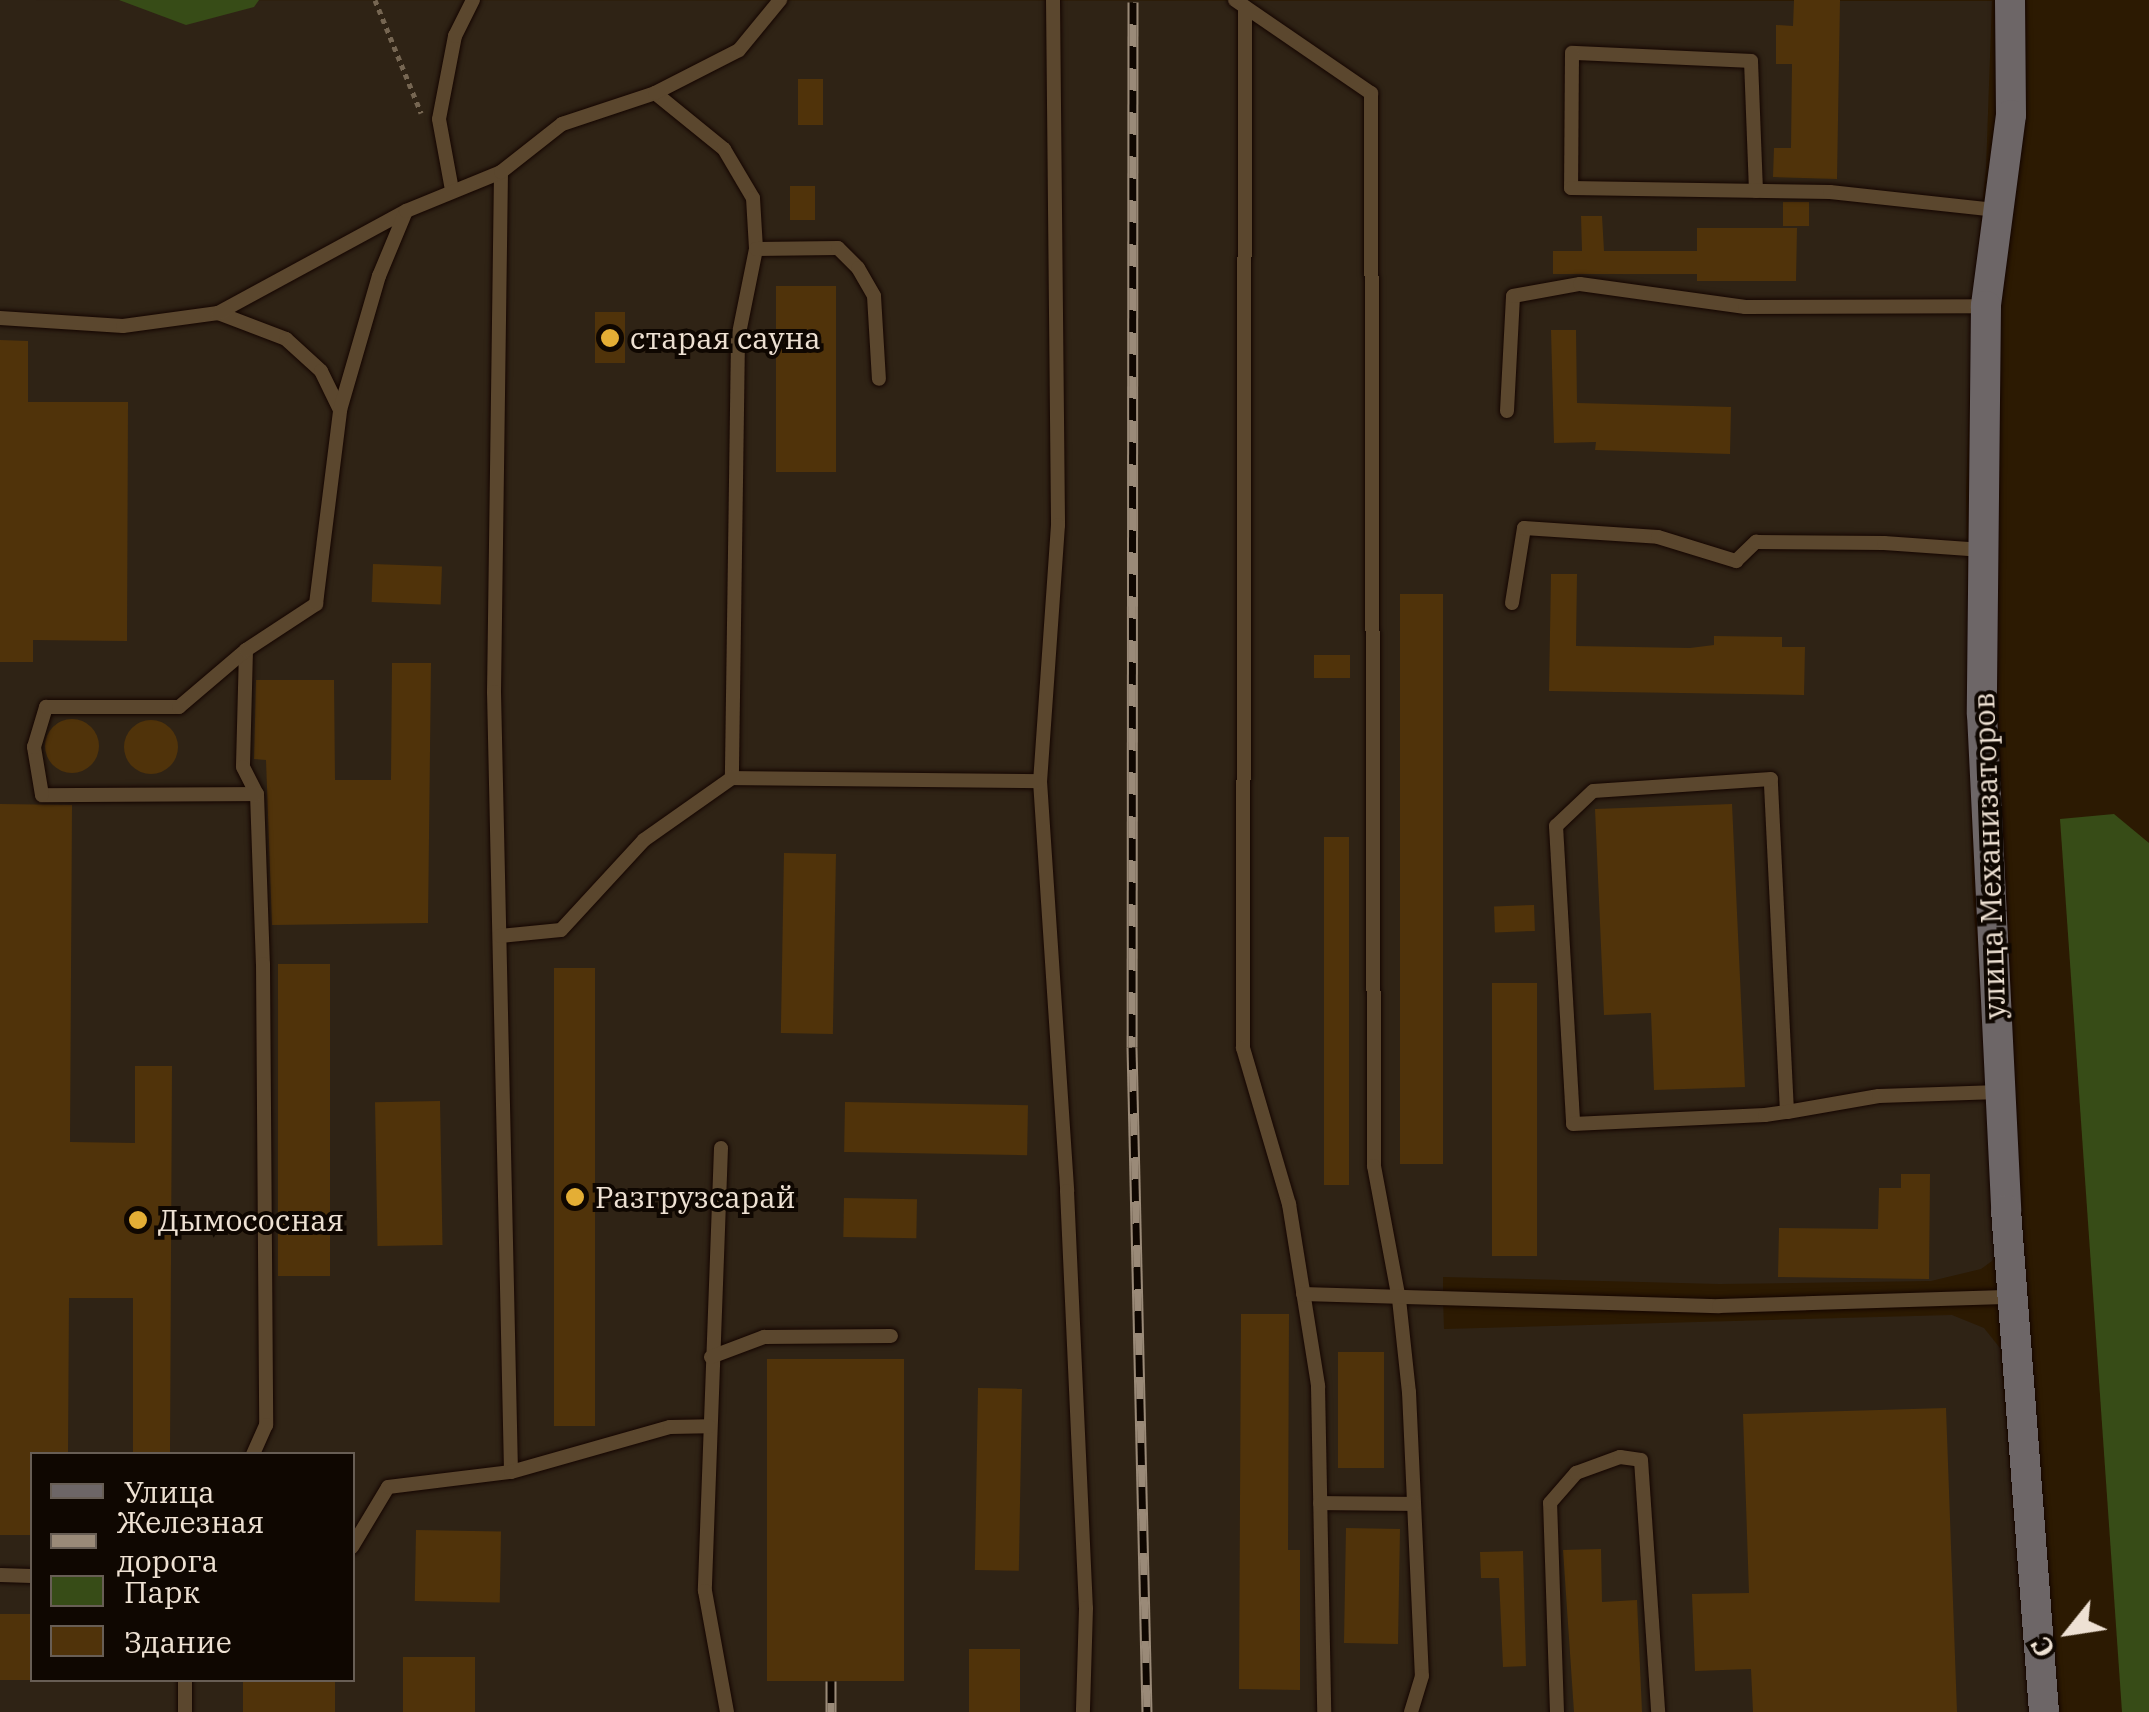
<!DOCTYPE html>
<meta charset="utf-8">
<style>
body{margin:0}
#map{position:relative;width:2149px;height:1712px;overflow:hidden;background:#2c1a02;font-family:"IBM Plex Serif",serif}
div>[style]{position:absolute}
.industrial>*{inset:0;background:#2f2315}
.green>*{inset:0;background:#374c17}
.building>*{inset:0;background:#50330a;transform-origin:0 0}
.round{border-radius:50%}
.path>*{height:5px;margin-top:-2.5px;transform-origin:0;background:repeating-linear-gradient(90deg,#766652 0 5px,transparent 0 10px)}
.roads{filter:drop-shadow(0 0 2px #140500) drop-shadow(0 0 2px #140500)}
.lane>*{height:14px;margin:-7px;padding:0 7px;transform-origin:7px;border-radius:7px;background:#5b472e}
.secondary>*{height:30px;margin:-15px;padding:0 15px;transform-origin:15px;border-radius:15px;background:#6d6667}
.rail>*{height:11px;margin-top:-5.5px;transform-origin:0;background:repeating-linear-gradient(90deg,#0f0701 0 22px,#9a8a78 0 44px);box-sizing:border-box;border-block:2px solid #9a8a78}
.dots>*{width:28px;height:28px;translate:-50% -50%;box-sizing:border-box;border:5px solid #0f0701;border-radius:50%}
span{translate:-50% -50%;white-space:nowrap;text-align:center;line-height:1.15;-webkit-text-stroke:8px #0f0701;paint-order:stroke}
.poi-label{font-size:30px;color:#eee1d3}
.left{translate:0 -50%;text-align:left}
.street-label{font-size:30px;color:#eee1d3}
.legend{position:absolute;left:30px;top:1452px;width:325px;height:230px;box-sizing:border-box;background:#0f0701;border:2px solid #685e55;margin:0;padding:12px 18px;list-style:none;font-size:30px;color:#eee1d3}
.legend li{display:flex;align-items:center;gap:20px;height:50px}
.legend b{width:50px;border:2px solid #685e55}
.north{position:absolute;left:2019px;top:1582px;width:100px;height:100px;-webkit-text-stroke:8px #0f0701;paint-order:stroke;rotate:240deg;font-size:28px;font-weight:700;line-height:40px;text-align:center;color:#eee1d3}
.north::after{content:'';display:block;margin:auto;width:35px;height:45px;background:#eee1d3;clip-path:polygon(50% 0,100% 100%,50% 72%,0 100%)}
</style>
<div id="map">
<div class="industrial">
<div style="clip-path:polygon(evenodd,0 0,1992px 1px,1986px 169px,1973px 292px,1966px 493px,1972px 881px,1997px 1248px,1992px 1261px,1981px 1269px,1931px 1281px,1719px 1284px,1443px 1277px,1443px 1298px,1444px 1329px,1952px 1315px,1984px 1328px,2000px 1348px,2029px 1712px,0 1712px,0 0,32px 1454px,352px 1454px,352px 1680px,32px 1680px,32px 1454px)"></div>
</div>
<div class="green">
<div style="clip-path:polygon(119px 0,259px 0,254px 7px,186px 25px)"></div>
<div style="clip-path:polygon(2114px 814px,2149px 843px,2149px 1712px,2122px 1712px,2060px 819px)"></div>
</div>
<div class="building">
<div style="clip-path:polygon(1794px 0,1840px 0,1837px 179px,1773px 177px,1774px 148px,1791px 148px,1792px 64px,1776px 64px,1776px 25px,1793px 26px)"></div>
<div style="left:798px;top:79px;width:25px;height:46px"></div>
<div style="left:790px;top:186px;width:25px;height:34px"></div>
<div style="left:1783px;top:202px;width:26px;height:24px"></div>
<div style="clip-path:polygon(1581px 216px,1602px 216px,1604px 251px,1697px 251px,1697px 228px,1797px 228px,1796px 281px,1697px 281px,1697px 274px,1553px 274px,1553px 251px,1582px 251px)"></div>
<div style="left:776px;top:286px;width:60px;height:186px"></div>
<div style="left:595px;top:312px;width:30px;height:51px"></div>
<div style="clip-path:polygon(1551px 330px,1576px 330px,1577px 403px,1731px 407px,1730px 454px,1595px 450px,1596px 442px,1554px 443px)"></div>
<div style="clip-path:polygon(0 340px,28px 341px,28px 402px,128px 402px,127px 641px,33px 640px,33px 662px,0 662px)"></div>
<div style="left:373px;top:564px;width:69px;height:38px;rotate:2deg"></div>
<div style="clip-path:polygon(1551px 574px,1577px 574px,1576px 646px,1690px 648px,1714px 645px,1714px 636px,1782px 637px,1782px 647px,1805px 647px,1804px 695px,1549px 691px)"></div>
<div style="left:1400px;top:594px;width:43px;height:570px"></div>
<div style="left:1350px;top:655px;width:23px;height:36px;rotate:90deg"></div>
<div style="clip-path:polygon(392px 663px,431px 663px,428px 923px,272px 925px,266px 760px,254px 759px,256px 680px,334px 680px,335px 780px,391px 780px)"></div>
<div class="round" style="left:45px;top:719px;width:54px;height:54px"></div>
<div class="round" style="left:124px;top:720px;width:54px;height:54px"></div>
<div style="clip-path:polygon(0 804px,72px 805px,70px 1142px,135px 1143px,135px 1066px,172px 1066px,170px 1454px,133px 1454px,133px 1298px,69px 1298px,68px 1454px,32px 1454px,32px 1535px,0 1535px)"></div>
<div style="clip-path:polygon(1732px 804px,1745px 1087px,1654px 1090px,1651px 1013px,1604px 1015px,1595px 809px)"></div>
<div style="left:1324px;top:837px;width:25px;height:348px"></div>
<div style="left:784px;top:853px;width:52px;height:180px;rotate:1deg"></div>
<div style="left:1534px;top:905px;width:26px;height:40px;rotate:88deg"></div>
<div style="left:278px;top:964px;width:52px;height:312px"></div>
<div style="left:554px;top:968px;width:41px;height:458px"></div>
<div style="left:1492px;top:983px;width:45px;height:273px"></div>
<div style="left:440px;top:1101px;width:144px;height:65px;rotate:89deg"></div>
<div style="left:845px;top:1102px;width:183px;height:50px;rotate:1deg"></div>
<div style="clip-path:polygon(1901px 1174px,1930px 1174px,1929px 1279px,1778px 1277px,1779px 1228px,1878px 1229px,1879px 1188px,1901px 1188px)"></div>
<div style="left:844px;top:1198px;width:73px;height:39px;rotate:1deg"></div>
<div style="clip-path:polygon(1241px 1314px,1289px 1314px,1288px 1550px,1300px 1550px,1300px 1690px,1239px 1689px)"></div>
<div style="left:1338px;top:1352px;width:46px;height:116px"></div>
<div style="left:767px;top:1359px;width:137px;height:322px"></div>
<div style="left:978px;top:1388px;width:44px;height:182px;rotate:1deg"></div>
<div style="clip-path:polygon(1946px 1408px,1957px 1712px,1753px 1712px,1751px 1669px,1695px 1671px,1692px 1594px,1749px 1593px,1743px 1414px)"></div>
<div style="left:1346px;top:1528px;width:54px;height:115px;rotate:1deg"></div>
<div style="left:416px;top:1530px;width:85px;height:71px;rotate:1deg"></div>
<div style="clip-path:polygon(1601px 1549px,1602px 1602px,1637px 1600px,1642px 1712px,1574px 1712px,1563px 1550px)"></div>
<div style="clip-path:polygon(1523px 1551px,1526px 1666px,1503px 1667px,1499px 1578px,1481px 1578px,1480px 1552px)"></div>
<div style="left:32px;top:1614px;width:66px;height:32px;rotate:90deg"></div>
<div style="left:969px;top:1649px;width:51px;height:63px"></div>
<div style="left:403px;top:1657px;width:72px;height:55px"></div>
<div style="left:243px;top:1680px;width:92px;height:32px"></div>
</div>
<div class="path">
<div style="left:375px;top:0;width:122px;rotate:67.8deg"></div>
</div>
<div class="roads">
<div class="lane">
<div style="left:1053px;top:0;width:525px;rotate:89.45deg"></div>
<div style="left:1058px;top:525px;width:257px;rotate:94deg"></div>
<div style="left:1040px;top:781px;width:411px;rotate:86.2deg"></div>
<div style="left:1067px;top:1191px;width:417px;rotate:87.4deg"></div>
<div style="left:1086px;top:1608px;width:104px;rotate:91.7deg"></div>
<div style="left:1235px;top:0;width:165px;rotate:34.4deg"></div>
<div style="left:1371px;top:93px;width:1073px;rotate:89.84deg"></div>
<div style="left:1374px;top:1166px;width:135px;rotate:79.4deg"></div>
<div style="left:1399px;top:1299px;width:94px;rotate:83.9deg"></div>
<div style="left:1409px;top:1392px;width:284px;rotate:87.4deg"></div>
<div style="left:1422px;top:1676px;width:38px;rotate:107deg"></div>
<div style="left:1245px;top:7px;width:1041px;rotate:90.11deg"></div>
<div style="left:1243px;top:1048px;width:163px;rotate:73.6deg"></div>
<div style="left:1289px;top:1204px;width:184px;rotate:80.9deg"></div>
<div style="left:1318px;top:1386px;width:326px;rotate:88.9deg"></div>
<div style="left:655px;top:93px;width:89px;rotate:39.1deg"></div>
<div style="left:724px;top:149px;width:57px;rotate:59.4deg"></div>
<div style="left:753px;top:198px;width:51px;rotate:86.6deg"></div>
<div style="left:756px;top:249px;width:91px;rotate:101.4deg"></div>
<div style="left:738px;top:338px;width:440px;rotate:90.8deg"></div>
<div style="left:732px;top:778px;width:308px;rotate:0.6deg"></div>
<div style="left:501px;top:172px;width:520px;rotate:90.77deg"></div>
<div style="left:494px;top:692px;width:780px;rotate:88.75deg"></div>
<div style="left:452px;top:190px;width:72px;rotate:-100.4deg"></div>
<div style="left:439px;top:119px;width:85px;rotate:-79.1deg"></div>
<div style="left:455px;top:36px;width:40px;rotate:-63.4deg"></div>
<div style="left:1756px;top:191px;width:130px;rotate:-92.2deg"></div>
<div style="left:1751px;top:61px;width:179px;rotate:-177.4deg"></div>
<div style="left:1572px;top:53px;width:135px;rotate:90.4deg"></div>
<div style="left:1571px;top:188px;width:259px;rotate:0.9deg"></div>
<div style="left:1830px;top:192px;width:168px;rotate:6.2deg"></div>
<div style="left:756px;top:249px;width:82px;rotate:-0.7deg"></div>
<div style="left:838px;top:248px;width:28px;rotate:45deg"></div>
<div style="left:858px;top:268px;width:32px;rotate:60deg"></div>
<div style="left:874px;top:296px;width:83px;rotate:86.6deg"></div>
<div style="left:218px;top:313px;width:73px;rotate:20.9deg"></div>
<div style="left:286px;top:339px;width:47px;rotate:42.4deg"></div>
<div style="left:321px;top:371px;width:43px;rotate:64deg"></div>
<div style="left:0;top:318px;width:123px;rotate:3.7deg"></div>
<div style="left:123px;top:326px;width:96px;rotate:-7.8deg"></div>
<div style="left:218px;top:313px;width:214px;rotate:-28.5deg"></div>
<div style="left:1507px;top:411px;width:115px;rotate:-87deg"></div>
<div style="left:1513px;top:296px;width:68px;rotate:-10.2deg"></div>
<div style="left:1580px;top:284px;width:167px;rotate:7.9deg"></div>
<div style="left:1745px;top:307px;width:241px;rotate:-0.2deg"></div>
<div style="left:1512px;top:603px;width:76px;rotate:-80.9deg"></div>
<div style="left:1524px;top:528px;width:134px;rotate:3.8deg"></div>
<div style="left:1658px;top:537px;width:82px;rotate:17.1deg"></div>
<div style="left:1736px;top:561px;width:28px;rotate:-44deg"></div>
<div style="left:1756px;top:542px;width:128px;rotate:0.4deg"></div>
<div style="left:1884px;top:543px;width:99px;rotate:4deg"></div>
<div style="left:246px;top:650px;width:117px;rotate:91.5deg"></div>
<div style="left:243px;top:767px;width:30px;rotate:63deg"></div>
<div style="left:257px;top:794px;width:170px;rotate:88deg"></div>
<div style="left:263px;top:964px;width:461px;rotate:89.6deg"></div>
<div style="left:266px;top:1425px;width:32px;rotate:114deg"></div>
<div style="left:257px;top:794px;width:215px;rotate:179.7deg"></div>
<div style="left:42px;top:795px;width:49px;rotate:-99.5deg"></div>
<div style="left:34px;top:747px;width:42px;rotate:-73.3deg"></div>
<div style="left:46px;top:707px;width:133px"></div>
<div style="left:179px;top:707px;width:88px;rotate:-40.4deg"></div>
<div style="left:246px;top:650px;width:84px;rotate:-33.3deg"></div>
<div style="left:316px;top:604px;width:195px;rotate:-82.9deg"></div>
<div style="left:340px;top:410px;width:140px;rotate:-73.8deg"></div>
<div style="left:379px;top:276px;width:70px;rotate:-67.4deg"></div>
<div style="left:406px;top:211px;width:103px;rotate:-22.3deg"></div>
<div style="left:501px;top:172px;width:78px;rotate:-38.2deg"></div>
<div style="left:562px;top:124px;width:98px;rotate:-18.4deg"></div>
<div style="left:655px;top:93px;width:94px;rotate:-27.1deg"></div>
<div style="left:739px;top:50px;width:65px;rotate:-50.6deg"></div>
<div style="left:500px;top:936px;width:61px;rotate:-5.6deg"></div>
<div style="left:561px;top:930px;width:122px;rotate:-47.3deg"></div>
<div style="left:644px;top:840px;width:108px;rotate:-35.2deg"></div>
<div style="left:1787px;top:1112px;width:333px;rotate:-92.8deg"></div>
<div style="left:1771px;top:779px;width:178px;rotate:176.1deg"></div>
<div style="left:1593px;top:791px;width:51px;rotate:136.6deg"></div>
<div style="left:1556px;top:826px;width:298px;rotate:86.7deg"></div>
<div style="left:1573px;top:1124px;width:192px;rotate:-2.7deg"></div>
<div style="left:1765px;top:1115px;width:22px;rotate:-8deg"></div>
<div style="left:1787px;top:1112px;width:93px;rotate:-9.9deg"></div>
<div style="left:1879px;top:1096px;width:120px;rotate:-1.9deg"></div>
<div style="left:721px;top:1148px;width:443px;rotate:92.1deg"></div>
<div style="left:705px;top:1591px;width:123px;rotate:79.7deg"></div>
<div style="left:1303px;top:1294px;width:416px;rotate:1.7deg"></div>
<div style="left:1719px;top:1306px;width:294px;rotate:-1.8deg"></div>
<div style="left:711px;top:1357px;width:57px;rotate:-20.7deg"></div>
<div style="left:764px;top:1337px;width:127px;rotate:-0.5deg"></div>
<div style="left:1320px;top:1503px;width:94px;rotate:0.6deg"></div>
<div style="left:352px;top:1547px;width:70px;rotate:-59deg"></div>
<div style="left:388px;top:1487px;width:124px;rotate:-7deg"></div>
<div style="left:511px;top:1472px;width:165px;rotate:-15.8deg"></div>
<div style="left:670px;top:1427px;width:39px;rotate:-1deg"></div>
<div style="left:0;top:1575px;width:32px;rotate:2deg"></div>
<div style="left:185px;top:1680px;width:32px;rotate:90deg"></div>
<div style="left:1557px;top:1712px;width:209px;rotate:-91.9deg"></div>
<div style="left:1550px;top:1503px;width:40px;rotate:-49deg"></div>
<div style="left:1576px;top:1473px;width:47px;rotate:-20deg"></div>
<div style="left:1620px;top:1457px;width:21px;rotate:8deg"></div>
<div style="left:1641px;top:1460px;width:253px;rotate:86.1deg"></div>
</div>
<div class="secondary">
<div style="left:2010px;top:0;width:115px;rotate:89.5deg"></div>
<div style="left:2011px;top:115px;width:193px;rotate:97.5deg"></div>
<div style="left:1986px;top:306px;width:408px;rotate:90.6deg"></div>
<div style="left:1982px;top:714px;width:497px;rotate:87.2deg"></div>
<div style="left:2006px;top:1210px;width:503px;rotate:85.67deg"></div>
</div>
</div>
<div class="rail">
<div style="left:1133px;top:2px;width:1045px;rotate:90.05deg"></div>
<div style="left:1132px;top:1047px;width:665px;rotate:88.71deg"></div>
<div style="left:831px;top:1681px;width:31px;rotate:90deg"></div>
</div>
<div class="dots">
<div style="left:610px;top:338px;background:#e4ae35"></div>
<div style="left:575px;top:1197px;background:#e4ae35"></div>
<div style="left:138px;top:1220px;background:#e4ae35"></div>
</div>
<div class="poi-label">
<span class="left" style="left:630px;top:338px">старая сауна</span>
<span class="left" style="left:595px;top:1197px">Разгрузсарай</span>
<span class="left" style="left:158px;top:1220px">Дымососная</span>
</div>
<div class="street-label">
<span style="left:1989px;top:856px;rotate:-92deg">улица Механизаторов</span>
</div>
<ul class="legend">
<li><b style="height:12px;background:#6d6667"></b>Улица</li>
<li><b style="height:12px;background:#9a8a78"></b>Железная дорога</li>
<li><b style="height:28px;background:#374c17"></b>Парк</li>
<li><b style="height:28px;background:#50330a"></b>Здание</li>
</ul>
<div class="north">С</div>
</div>
